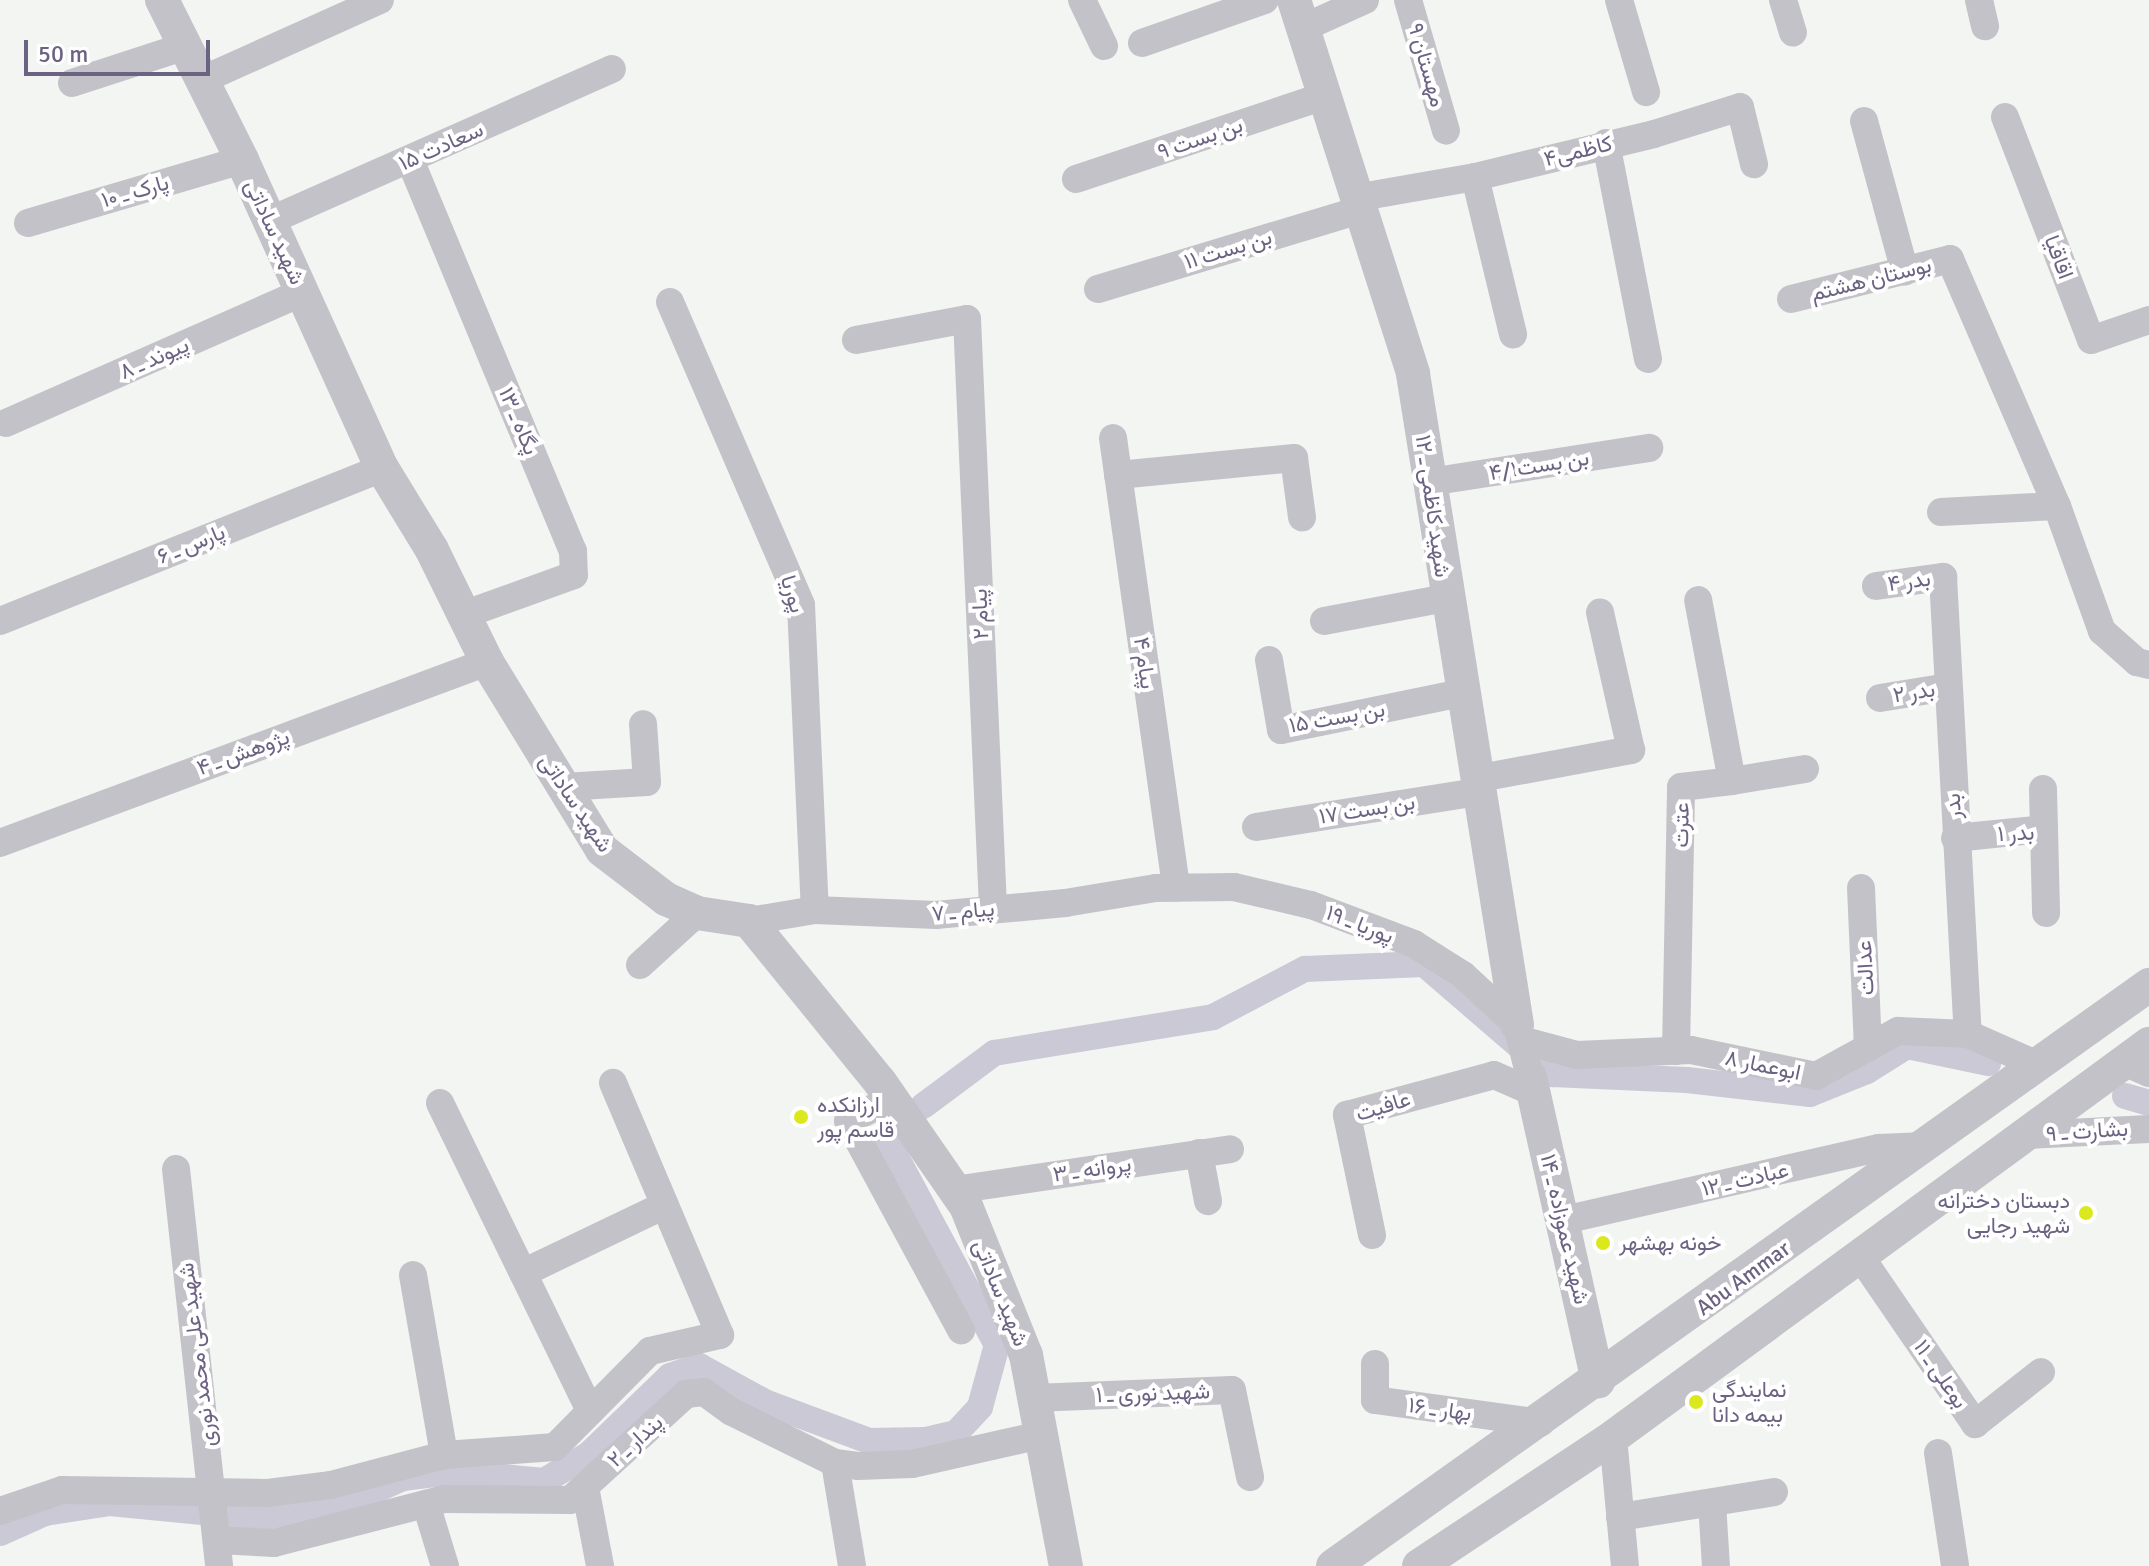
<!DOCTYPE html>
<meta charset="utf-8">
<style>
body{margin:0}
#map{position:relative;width:2149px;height:1566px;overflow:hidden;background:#f2f5f1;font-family:Signika,Vazirmatn,sans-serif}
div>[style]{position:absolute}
.canal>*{height:26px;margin:-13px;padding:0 13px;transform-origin:13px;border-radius:13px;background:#cac9d5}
.minor>*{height:28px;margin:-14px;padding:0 14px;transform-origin:14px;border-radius:14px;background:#c4c2c9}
.tertiary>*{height:34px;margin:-17px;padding:0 17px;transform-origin:17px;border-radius:17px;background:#c4c2c9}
.dots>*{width:22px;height:22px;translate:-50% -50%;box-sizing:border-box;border:4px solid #fff;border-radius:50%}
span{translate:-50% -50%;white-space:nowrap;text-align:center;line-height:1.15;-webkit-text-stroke:8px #fff;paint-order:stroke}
.street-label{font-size:22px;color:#6c6383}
.poi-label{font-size:22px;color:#6c6383}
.left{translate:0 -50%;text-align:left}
.right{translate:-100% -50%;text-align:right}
.scale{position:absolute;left:24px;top:40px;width:186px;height:36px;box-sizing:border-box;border:4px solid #6c6383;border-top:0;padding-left:10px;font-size:24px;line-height:28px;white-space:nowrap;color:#6c6383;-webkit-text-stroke:6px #fff;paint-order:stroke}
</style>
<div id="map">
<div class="canal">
<div style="left:2125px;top:1096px;width:25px;rotate:16deg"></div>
<div style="left:923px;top:1106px;width:89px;rotate:-36.7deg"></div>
<div style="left:994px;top:1053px;width:222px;rotate:-9.3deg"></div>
<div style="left:1213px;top:1017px;width:104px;rotate:-27.6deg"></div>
<div style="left:1305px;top:969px;width:119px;rotate:-2.4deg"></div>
<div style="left:1424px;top:964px;width:169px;rotate:40.7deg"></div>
<div style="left:1552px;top:1074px;width:135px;rotate:2.5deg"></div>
<div style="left:1687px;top:1080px;width:124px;rotate:6.5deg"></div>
<div style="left:1810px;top:1094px;width:61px;rotate:-22deg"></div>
<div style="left:1867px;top:1071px;width:47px;rotate:-32deg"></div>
<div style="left:1907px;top:1046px;width:83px;rotate:11.9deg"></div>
<div style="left:0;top:1533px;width:49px;rotate:-24deg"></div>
<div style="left:45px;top:1513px;width:66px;rotate:-8.7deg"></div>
<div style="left:110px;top:1503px;width:154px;rotate:5.6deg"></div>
<div style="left:263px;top:1518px;width:102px;rotate:-12.4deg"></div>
<div style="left:363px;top:1496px;width:44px;rotate:-24.2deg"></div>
<div style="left:403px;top:1478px;width:48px;rotate:-7.1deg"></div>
<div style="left:451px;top:1472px;width:93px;rotate:5.5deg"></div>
<div style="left:544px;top:1481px;width:51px;rotate:-30.6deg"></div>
<div style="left:588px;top:1455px;width:114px;rotate:-43.9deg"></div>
<div style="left:670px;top:1376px;width:31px;rotate:-19deg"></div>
<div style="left:699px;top:1366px;width:77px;rotate:28.6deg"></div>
<div style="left:767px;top:1403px;width:109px;rotate:20.4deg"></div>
<div style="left:869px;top:1441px;width:57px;rotate:-1deg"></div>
<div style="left:926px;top:1440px;width:31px;rotate:-13deg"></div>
<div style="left:956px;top:1433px;width:35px;rotate:-47deg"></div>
<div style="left:980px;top:1407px;width:64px;rotate:-74.7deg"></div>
<div style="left:997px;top:1345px;width:230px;rotate:-118.2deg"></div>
<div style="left:888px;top:1142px;width:5px;rotate:-53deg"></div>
</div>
<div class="minor">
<div style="left:1082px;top:0;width:51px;rotate:64.4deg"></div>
<div style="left:1408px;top:0;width:136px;rotate:73.8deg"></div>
<div style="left:1619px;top:0;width:96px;rotate:73.6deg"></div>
<div style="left:1783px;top:0;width:34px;rotate:73deg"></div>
<div style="left:1979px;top:0;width:27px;rotate:77deg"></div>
<div style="left:1303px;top:28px;width:68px;rotate:-24.3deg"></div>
<div style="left:1142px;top:43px;width:130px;rotate:-19.3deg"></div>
<div style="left:202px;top:80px;width:195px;rotate:-24.2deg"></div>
<div style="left:72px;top:83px;width:120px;rotate:-18deg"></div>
<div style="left:2005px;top:117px;width:239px;rotate:68.9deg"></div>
<div style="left:2091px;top:340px;width:61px;rotate:-19deg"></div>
<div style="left:1864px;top:121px;width:156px;rotate:74.8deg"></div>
<div style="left:1606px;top:143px;width:220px;rotate:79deg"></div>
<div style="left:410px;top:160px;width:424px;rotate:67.4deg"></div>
<div style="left:573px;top:551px;width:24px;rotate:88deg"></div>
<div style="left:574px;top:575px;width:118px;rotate:160.2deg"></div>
<div style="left:1475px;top:177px;width:162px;rotate:76.4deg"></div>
<div style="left:1076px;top:179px;width:262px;rotate:-18.5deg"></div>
<div style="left:1355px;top:198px;width:122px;rotate:-9.9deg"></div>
<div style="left:1475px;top:177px;width:184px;rotate:-13.5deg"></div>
<div style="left:1654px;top:134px;width:90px;rotate:-17.4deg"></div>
<div style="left:1740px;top:107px;width:59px;rotate:76.2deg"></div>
<div style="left:269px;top:221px;width:375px;rotate:-23.9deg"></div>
<div style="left:28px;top:223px;width:223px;rotate:-16.4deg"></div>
<div style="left:1098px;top:289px;width:273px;rotate:-16.8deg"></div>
<div style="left:1791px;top:299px;width:164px;rotate:-14.1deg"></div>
<div style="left:1950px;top:259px;width:269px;rotate:66.6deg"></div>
<div style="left:2057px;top:506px;width:133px;rotate:70.2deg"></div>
<div style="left:2102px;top:631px;width:47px;rotate:41.5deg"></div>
<div style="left:2137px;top:662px;width:12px;rotate:14deg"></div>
<div style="left:670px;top:302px;width:330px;rotate:66.6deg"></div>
<div style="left:801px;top:605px;width:305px;rotate:87.4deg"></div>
<div style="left:856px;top:340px;width:113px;rotate:-10.7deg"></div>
<div style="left:967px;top:319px;width:590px;rotate:87.47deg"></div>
<div style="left:6px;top:423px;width:325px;rotate:-23.8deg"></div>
<div style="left:1113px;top:438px;width:454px;rotate:82deg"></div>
<div style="left:1118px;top:475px;width:177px;rotate:-5.5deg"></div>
<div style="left:1294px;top:458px;width:60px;rotate:82.3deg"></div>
<div style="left:1429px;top:482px;width:223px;rotate:-8.8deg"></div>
<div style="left:1941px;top:512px;width:116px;rotate:-3deg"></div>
<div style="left:1876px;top:586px;width:68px;rotate:-7.7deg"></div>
<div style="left:1943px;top:577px;width:458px;rotate:86.9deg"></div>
<div style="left:0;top:621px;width:412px;rotate:-21.8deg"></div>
<div style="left:1324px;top:621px;width:124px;rotate:-10.7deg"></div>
<div style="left:1269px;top:660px;width:71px;rotate:80.3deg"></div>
<div style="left:1281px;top:730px;width:184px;rotate:-11.6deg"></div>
<div style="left:1880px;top:698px;width:69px;rotate:-9.2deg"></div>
<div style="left:1475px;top:779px;width:159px;rotate:-10.5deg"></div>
<div style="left:1631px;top:750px;width:141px;rotate:-102.7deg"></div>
<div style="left:1732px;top:781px;width:74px;rotate:-9.3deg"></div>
<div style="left:563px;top:787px;width:84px;rotate:-3.4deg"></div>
<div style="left:647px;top:782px;width:58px;rotate:-93.9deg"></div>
<div style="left:2043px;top:789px;width:40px;rotate:88.6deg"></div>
<div style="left:1256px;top:827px;width:225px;rotate:-9deg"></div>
<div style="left:1955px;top:838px;width:89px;rotate:-5.8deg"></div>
<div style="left:2044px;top:829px;width:84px;rotate:88.6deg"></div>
<div style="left:0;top:843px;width:520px;rotate:-20.39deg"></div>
<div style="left:1861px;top:888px;width:160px;rotate:87.5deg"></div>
<div style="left:749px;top:921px;width:67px;rotate:-9.5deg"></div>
<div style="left:815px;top:910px;width:121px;rotate:2.4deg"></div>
<div style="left:936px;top:915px;width:130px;rotate:-5.3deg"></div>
<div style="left:1065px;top:903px;width:92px;rotate:-9.4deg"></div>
<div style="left:1156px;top:888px;width:78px;rotate:-0.7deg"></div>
<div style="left:1234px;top:887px;width:79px;rotate:13.2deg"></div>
<div style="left:1311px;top:905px;width:110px;rotate:20.7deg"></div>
<div style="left:1414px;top:944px;width:58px;rotate:32.3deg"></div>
<div style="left:1463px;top:975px;width:74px;rotate:42.8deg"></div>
<div style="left:1517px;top:1025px;width:54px;rotate:76deg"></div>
<div style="left:640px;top:965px;width:77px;rotate:-42.4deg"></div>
<div style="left:1521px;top:1040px;width:58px;rotate:15deg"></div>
<div style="left:1577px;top:1055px;width:114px;rotate:-2.5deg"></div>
<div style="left:1691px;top:1050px;width:128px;rotate:11.7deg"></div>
<div style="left:1816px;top:1076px;width:94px;rotate:-28.8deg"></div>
<div style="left:1898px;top:1031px;width:70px;rotate:2.5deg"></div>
<div style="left:1968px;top:1034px;width:77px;rotate:23.9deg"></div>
<div style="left:1676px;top:1051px;width:264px;rotate:-88.9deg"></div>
<div style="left:1681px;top:787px;width:51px;rotate:-6.7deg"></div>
<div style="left:1732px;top:781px;width:184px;rotate:-100.6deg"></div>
<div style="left:2124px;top:1062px;width:27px;rotate:24deg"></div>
<div style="left:891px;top:1099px;width:48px;rotate:152.9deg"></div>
<div style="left:848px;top:1121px;width:238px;rotate:61.6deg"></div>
<div style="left:440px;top:1103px;width:343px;rotate:64deg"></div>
<div style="left:2025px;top:1135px;width:124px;rotate:-2.8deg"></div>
<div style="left:1199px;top:1153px;width:49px;rotate:79.4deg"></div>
<div style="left:176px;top:1169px;width:399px;rotate:83.8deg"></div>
<div style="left:954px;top:1190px;width:279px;rotate:-8.4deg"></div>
<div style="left:1564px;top:1220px;width:323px;rotate:-12.9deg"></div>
<div style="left:1879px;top:1148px;width:47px;rotate:-2.4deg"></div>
<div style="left:1372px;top:1235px;width:123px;rotate:-101.8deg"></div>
<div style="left:1347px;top:1115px;width:152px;rotate:-15.2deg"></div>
<div style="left:1494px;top:1075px;width:43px;rotate:23.6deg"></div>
<div style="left:1860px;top:1256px;width:204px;rotate:55.6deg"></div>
<div style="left:1975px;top:1424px;width:84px;rotate:-38.2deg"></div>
<div style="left:523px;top:1273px;width:157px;rotate:-25.6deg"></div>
<div style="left:413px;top:1275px;width:183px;rotate:80.2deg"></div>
<div style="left:1375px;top:1364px;width:36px;rotate:90deg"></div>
<div style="left:1375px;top:1400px;width:167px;rotate:7.9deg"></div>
<div style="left:1034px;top:1398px;width:198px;rotate:-2.3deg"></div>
<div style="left:1232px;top:1390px;width:89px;rotate:78.3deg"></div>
<div style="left:1613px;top:1437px;width:130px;rotate:84.7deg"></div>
<div style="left:1938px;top:1453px;width:114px;rotate:81.4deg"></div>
<div style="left:835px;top:1463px;width:104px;rotate:80.6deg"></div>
<div style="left:585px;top:1487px;width:80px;rotate:79.2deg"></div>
<div style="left:1712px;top:1503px;width:63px;rotate:86.4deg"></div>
<div style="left:426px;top:1504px;width:65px;rotate:73deg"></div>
<div style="left:0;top:1511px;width:65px;rotate:-18.7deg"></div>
<div style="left:62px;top:1490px;width:206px;rotate:0.8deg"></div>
<div style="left:268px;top:1493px;width:64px;rotate:-7.2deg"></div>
<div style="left:331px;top:1485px;width:117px;rotate:-14.9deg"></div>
<div style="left:444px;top:1455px;width:111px;rotate:-4.1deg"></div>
<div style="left:555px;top:1447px;width:135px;rotate:-45.3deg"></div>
<div style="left:650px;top:1351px;width:72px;rotate:-12.9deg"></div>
<div style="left:720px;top:1335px;width:274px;rotate:-113deg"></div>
<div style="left:1620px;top:1517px;width:156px;rotate:-9.2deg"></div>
<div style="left:218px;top:1540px;width:56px;rotate:3.1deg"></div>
<div style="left:274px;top:1543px;width:176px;rotate:-14.5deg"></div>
<div style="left:444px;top:1499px;width:126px;rotate:0.5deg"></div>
<div style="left:570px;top:1500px;width:157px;rotate:-42.4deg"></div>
<div style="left:686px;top:1394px;width:18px;rotate:-6deg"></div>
<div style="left:704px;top:1392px;width:34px;rotate:36deg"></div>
<div style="left:732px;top:1412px;width:115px;rotate:26.3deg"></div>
<div style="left:835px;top:1463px;width:23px;rotate:7deg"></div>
<div style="left:858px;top:1466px;width:54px;rotate:-2.1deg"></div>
<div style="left:912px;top:1464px;width:132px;rotate:-12.7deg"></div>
</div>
<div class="tertiary">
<div style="left:162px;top:0;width:179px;rotate:63.4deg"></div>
<div style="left:242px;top:160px;width:338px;rotate:65.6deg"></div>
<div style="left:382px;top:468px;width:96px;rotate:58.6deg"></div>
<div style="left:432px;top:550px;width:125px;rotate:63.8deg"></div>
<div style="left:487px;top:662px;width:220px;rotate:58.5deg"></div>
<div style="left:602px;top:850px;width:81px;rotate:37.4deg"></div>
<div style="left:666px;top:899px;width:34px;rotate:24deg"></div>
<div style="left:697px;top:913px;width:53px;rotate:8.7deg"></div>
<div style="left:749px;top:921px;width:208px;rotate:50.9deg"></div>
<div style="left:880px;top:1082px;width:151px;rotate:55.3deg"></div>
<div style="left:966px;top:1206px;width:161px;rotate:68.1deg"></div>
<div style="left:1026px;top:1355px;width:215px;rotate:79.3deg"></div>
<div style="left:1294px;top:0;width:392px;rotate:72.3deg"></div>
<div style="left:1413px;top:374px;width:659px;rotate:80.92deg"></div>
<div style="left:1530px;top:1077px;width:312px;rotate:77.4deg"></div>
<div style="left:1333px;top:1566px;width:1002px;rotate:-35.45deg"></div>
<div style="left:1419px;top:1566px;width:233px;rotate:-33.6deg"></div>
<div style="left:1613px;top:1437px;width:665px;rotate:-36.25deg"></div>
</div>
<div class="dots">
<div style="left:801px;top:1117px;background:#dbe81e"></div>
<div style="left:2086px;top:1213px;background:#dbe81e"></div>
<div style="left:1603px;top:1243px;background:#dbe81e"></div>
<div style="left:1696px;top:1402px;background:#dbe81e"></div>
</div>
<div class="street-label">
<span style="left:1427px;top:65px;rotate:74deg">مهستان ۹</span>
<span style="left:1200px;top:138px;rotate:-19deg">بن بست ۹</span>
<span style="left:441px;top:146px;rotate:-24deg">سعادت ۱۵</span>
<span style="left:1578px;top:151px;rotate:-14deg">کاظمی۴</span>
<span style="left:135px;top:191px;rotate:-16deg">پارک ـ ۱۰</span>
<span style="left:275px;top:232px;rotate:65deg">شهید ساداتی</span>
<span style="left:1228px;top:249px;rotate:-17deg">بن بست ۱۱</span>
<span style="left:2059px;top:257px;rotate:69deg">اقاقیا</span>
<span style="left:1871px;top:279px;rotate:-14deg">بوستان هشتم</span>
<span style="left:154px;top:358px;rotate:-24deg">پیوند ـ ۸</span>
<span style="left:519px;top:421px;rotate:67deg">پگاه ـ ۱۳</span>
<span style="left:1539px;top:465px;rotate:-9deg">بن بست۴/۱</span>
<span style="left:1433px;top:506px;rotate:82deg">شهید کاظمی ـ ۱۲</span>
<span style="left:191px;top:544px;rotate:-22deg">پارس ـ ۶</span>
<span style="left:1909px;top:581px;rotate:-8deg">بدر ۴</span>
<span style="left:793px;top:594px;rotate:73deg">پوریا</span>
<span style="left:980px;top:614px;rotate:-92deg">پیام ۲</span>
<span style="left:1145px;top:663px;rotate:82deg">پیام ۴</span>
<span style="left:1914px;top:692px;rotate:-9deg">بدر ۲</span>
<span style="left:1337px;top:717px;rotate:-10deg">بن بست ۱۵</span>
<span style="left:243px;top:752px;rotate:-20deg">پژوهش ـ ۴</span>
<span style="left:576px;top:803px;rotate:56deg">شهید ساداتی</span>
<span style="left:1953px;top:806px;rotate:-92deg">بدر</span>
<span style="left:1367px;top:809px;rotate:-9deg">بن بست ۱۷</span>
<span style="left:1681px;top:825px;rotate:-89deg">عترت</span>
<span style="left:2016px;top:833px;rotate:-3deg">بدر ۱</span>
<span style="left:963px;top:911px;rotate:-5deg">پیام ـ ۷</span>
<span style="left:1360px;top:924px;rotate:21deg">پوریا ـ ۱۹</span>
<span style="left:1865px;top:968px;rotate:-93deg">عدالت</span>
<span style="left:1763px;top:1065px;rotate:12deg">ابوعمار ۸</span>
<span style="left:1383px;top:1106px;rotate:-17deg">عافیت</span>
<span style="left:2087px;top:1131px;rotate:-4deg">بشارت ـ ۹</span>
<span style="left:1092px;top:1169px;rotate:-8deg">پروانه ـ ۳</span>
<span style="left:1745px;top:1179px;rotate:-13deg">عبادت ـ ۱۲</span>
<span style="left:1565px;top:1229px;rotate:77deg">شهید عموزاده ـ ۱۴</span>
<span style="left:1743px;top:1278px;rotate:-36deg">Abu Ammar</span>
<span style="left:1001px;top:1293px;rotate:68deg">شهید ساداتی</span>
<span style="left:197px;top:1355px;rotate:-97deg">شهید علی محمد نوری</span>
<span style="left:1941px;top:1374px;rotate:56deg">بوعلی ـ ۱۱</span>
<span style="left:1153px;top:1393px;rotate:-2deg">شهید نوری ـ ۱</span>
<span style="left:1440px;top:1409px;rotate:8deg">بهار ـ ۱۶</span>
<span style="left:635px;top:1441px;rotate:-42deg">پندار ـ ۲</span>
</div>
<div class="poi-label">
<span class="left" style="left:817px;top:1117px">ارزانکده<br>قاسم پور</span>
<span class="right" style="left:2070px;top:1213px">دبستان دخترانه<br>شهید رجایی</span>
<span class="left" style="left:1619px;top:1243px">خونه بهشهر</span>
<span class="left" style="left:1712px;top:1402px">نمایندگی<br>بیمه دانا</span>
</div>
<div class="scale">50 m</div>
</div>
